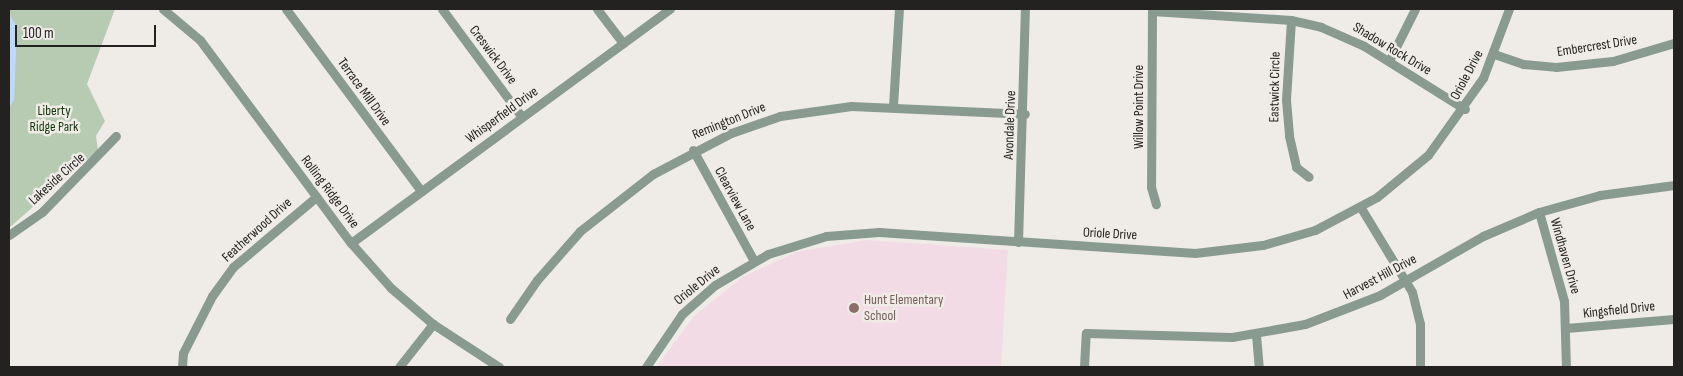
<!DOCTYPE html>
<style>
body{margin:0}
#map{position:relative;width:1683px;height:376px;overflow:hidden;background:#efece8;font-family:"Sofia Sans Condensed",sans-serif}
div>[style]{position:absolute}
.education>*{inset:0;background:#f3dbe5}
.green>*{inset:0;background:#b6cbb1}
.water>*{inset:0;background:#bdd8fa}
.minor>*{height:9px;margin:-4.5px;padding:0 4.5px;transform-origin:4.5px;border-radius:4.5px;background:#899b91}
.dots>*{width:14px;height:14px;translate:-50% -50%;box-sizing:border-box;border:2px solid #efece8;border-radius:50%}
span{translate:-50% -50%;white-space:nowrap;text-align:center;line-height:1.15;-webkit-text-stroke:5px #efece8;paint-order:stroke}
.street-label{font-size:14px;color:#242221}
.park-label{font-size:14px;color:#103708}
.education-label{font-size:14px;color:#785e54}
.left{translate:0 -50%;text-align:left}
.frame{position:absolute;inset:0;border:10px solid #242221;pointer-events:none}
.scale{position:absolute;left:15px;top:25px;width:141px;height:22px;box-sizing:border-box;border:2px solid #242221;border-top:0;padding-left:6px;font-size:15px;line-height:18px;white-space:nowrap;color:#242221;-webkit-text-stroke:4px #efece8;paint-order:stroke}
</style>
<div id="map">
<div class="education">
<div style="clip-path:polygon(867px 240px,1008px 250px,1001px 367px,656px 367px,695px 315px,743px 277px,796px 252px)"></div>
</div>
<div class="green">
<div style="clip-path:polygon(9px 9px,115px 9px,87px 84px,105px 121px,96px 136px,98px 150px,9px 228px)"></div>
</div>
<div class="water">
<div style="clip-path:polygon(9px 14px,17px 27px,14px 100px,9px 108px)"></div>
</div>
<div class="minor">
<div style="left:163px;top:9px;width:48px;rotate:40deg"></div>
<div style="left:200px;top:40px;width:253px;rotate:53.4deg"></div>
<div style="left:351px;top:243px;width:60px;rotate:48.4deg"></div>
<div style="left:391px;top:288px;width:55px;rotate:40.6deg"></div>
<div style="left:433px;top:324px;width:79px;rotate:33.1deg"></div>
<div style="left:286px;top:9px;width:227px;rotate:53.4deg"></div>
<div style="left:442px;top:9px;width:134px;rotate:53.5deg"></div>
<div style="left:597px;top:9px;width:43px;rotate:52.6deg"></div>
<div style="left:1152px;top:9px;width:178px;rotate:90.3deg"></div>
<div style="left:1151px;top:187px;width:18px;rotate:74deg"></div>
<div style="left:1152px;top:11px;width:139px;rotate:3.7deg"></div>
<div style="left:1291px;top:20px;width:31px;rotate:13deg"></div>
<div style="left:1321px;top:27px;width:47px;rotate:23.8deg"></div>
<div style="left:1364px;top:46px;width:119px;rotate:32deg"></div>
<div style="left:1291px;top:20px;width:80px;rotate:93.6deg"></div>
<div style="left:1286px;top:100px;width:36px;rotate:85deg"></div>
<div style="left:1289px;top:136px;width:32px;rotate:77deg"></div>
<div style="left:1296px;top:167px;width:16px;rotate:38deg"></div>
<div style="left:1494px;top:54px;width:31px;rotate:19deg"></div>
<div style="left:1523px;top:64px;width:33px;rotate:5deg"></div>
<div style="left:1556px;top:67px;width:57px;rotate:-6deg"></div>
<div style="left:1613px;top:61px;width:64px;rotate:-16.4deg"></div>
<div style="left:1389px;top:61px;width:58px;rotate:-63.4deg"></div>
<div style="left:893px;top:106px;width:97px;rotate:-86.5deg"></div>
<div style="left:693px;top:150px;width:127px;rotate:61.2deg"></div>
<div style="left:1361px;top:208px;width:98px;rotate:58.7deg"></div>
<div style="left:1412px;top:292px;width:33px;rotate:76deg"></div>
<div style="left:1420px;top:324px;width:43px;rotate:90deg"></div>
<div style="left:1539px;top:212px;width:92px;rotate:74.3deg"></div>
<div style="left:1564px;top:301px;width:66px;rotate:88.3deg"></div>
<div style="left:9px;top:235px;width:40px;rotate:-34.9deg"></div>
<div style="left:42px;top:212px;width:106px;rotate:-45.8deg"></div>
<div style="left:1018px;top:242px;width:233px;rotate:-88.3deg"></div>
<div style="left:351px;top:243px;width:396px;rotate:-36.3deg"></div>
<div style="left:510px;top:319px;width:47px;rotate:-55.3deg"></div>
<div style="left:537px;top:280px;width:65px;rotate:-48.7deg"></div>
<div style="left:580px;top:231px;width:93px;rotate:-38deg"></div>
<div style="left:653px;top:174px;width:88px;rotate:-27.7deg"></div>
<div style="left:731px;top:133px;width:52px;rotate:-19.1deg"></div>
<div style="left:780px;top:116px;width:72px;rotate:-8deg"></div>
<div style="left:851px;top:106px;width:174px;rotate:2.6deg"></div>
<div style="left:1566px;top:328px;width:108px;rotate:-4.8deg"></div>
<div style="left:1256px;top:335px;width:32px;rotate:85deg"></div>
<div style="left:182px;top:367px;width:14px;rotate:-86deg"></div>
<div style="left:183px;top:353px;width:64px;rotate:-63deg"></div>
<div style="left:212px;top:296px;width:36px;rotate:-54deg"></div>
<div style="left:233px;top:267px;width:109px;rotate:-40.1deg"></div>
<div style="left:399px;top:367px;width:55px;rotate:-51.7deg"></div>
<div style="left:646px;top:367px;width:64px;rotate:-55.8deg"></div>
<div style="left:682px;top:314px;width:44px;rotate:-41.3deg"></div>
<div style="left:715px;top:285px;width:61px;rotate:-30.3deg"></div>
<div style="left:768px;top:254px;width:61px;rotate:-17.2deg"></div>
<div style="left:826px;top:236px;width:53px;rotate:-4.3deg"></div>
<div style="left:879px;top:232px;width:317px;rotate:3.8deg"></div>
<div style="left:1195px;top:253px;width:68px;rotate:-6.7deg"></div>
<div style="left:1263px;top:245px;width:54px;rotate:-16.1deg"></div>
<div style="left:1315px;top:230px;width:70px;rotate:-28deg"></div>
<div style="left:1377px;top:197px;width:66px;rotate:-39.5deg"></div>
<div style="left:1428px;top:155px;width:95px;rotate:-54.5deg"></div>
<div style="left:1483px;top:78px;width:74px;rotate:-69.4deg"></div>
<div style="left:1084px;top:367px;width:34px;rotate:-87deg"></div>
<div style="left:1086px;top:333px;width:146px;rotate:1.6deg"></div>
<div style="left:1232px;top:337px;width:74px;rotate:-10.1deg"></div>
<div style="left:1305px;top:324px;width:80px;rotate:-21.1deg"></div>
<div style="left:1380px;top:295px;width:119px;rotate:-29.8deg"></div>
<div style="left:1483px;top:236px;width:61px;rotate:-23.2deg"></div>
<div style="left:1539px;top:212px;width:63px;rotate:-15.6deg"></div>
<div style="left:1600px;top:195px;width:75px;rotate:-7.7deg"></div>
</div>
<div class="dots">
<div style="left:854px;top:308px;background:#8d6e63"></div>
</div>
<div class="street-label">
<span style="left:1597px;top:46px;rotate:-9deg">Embercrest Drive</span>
<span style="left:1392px;top:49px;rotate:31deg">Shadow Rock Drive</span>
<span style="left:493px;top:55px;rotate:53deg">Creswick Drive</span>
<span style="left:1467px;top:75px;rotate:-62deg">Oriole Drive</span>
<span style="left:1275px;top:87px;rotate:-89deg">Eastwick Circle</span>
<span style="left:364px;top:92px;rotate:54deg">Terrace Mill Drive</span>
<span style="left:1139px;top:107px;rotate:-90deg">Willow Point Drive</span>
<span style="left:502px;top:115px;rotate:-36deg">Whisperfield Drive</span>
<span style="left:729px;top:121px;rotate:-22deg">Remington Drive</span>
<span style="left:1010px;top:125px;rotate:-88deg">Avondale Drive</span>
<span style="left:57px;top:179px;rotate:-42deg">Lakeside Circle</span>
<span style="left:330px;top:192px;rotate:53deg">Rolling Ridge Drive</span>
<span style="left:735px;top:199px;rotate:61deg">Clearview Lane</span>
<span style="left:257px;top:230px;rotate:-42deg">Featherwood Drive</span>
<span style="left:1110px;top:234px;rotate:3deg">Oriole Drive</span>
<span style="left:1565px;top:256px;rotate:74deg">Windhaven Drive</span>
<span style="left:1380px;top:277px;rotate:-28deg">Harvest Hill Drive</span>
<span style="left:697px;top:285px;rotate:-39deg">Oriole Drive</span>
<span style="left:1619px;top:310px;rotate:-6deg">Kingsfield Drive</span>
</div>
<div class="park-label">
<span style="left:54px;top:119px">Liberty<br>Ridge Park</span>
</div>
<div class="education-label">
<span class="left" style="left:864px;top:308px">Hunt Elementary<br>School</span>
</div>
<div class="frame"></div>
<div class="scale">100 m</div>
</div>
